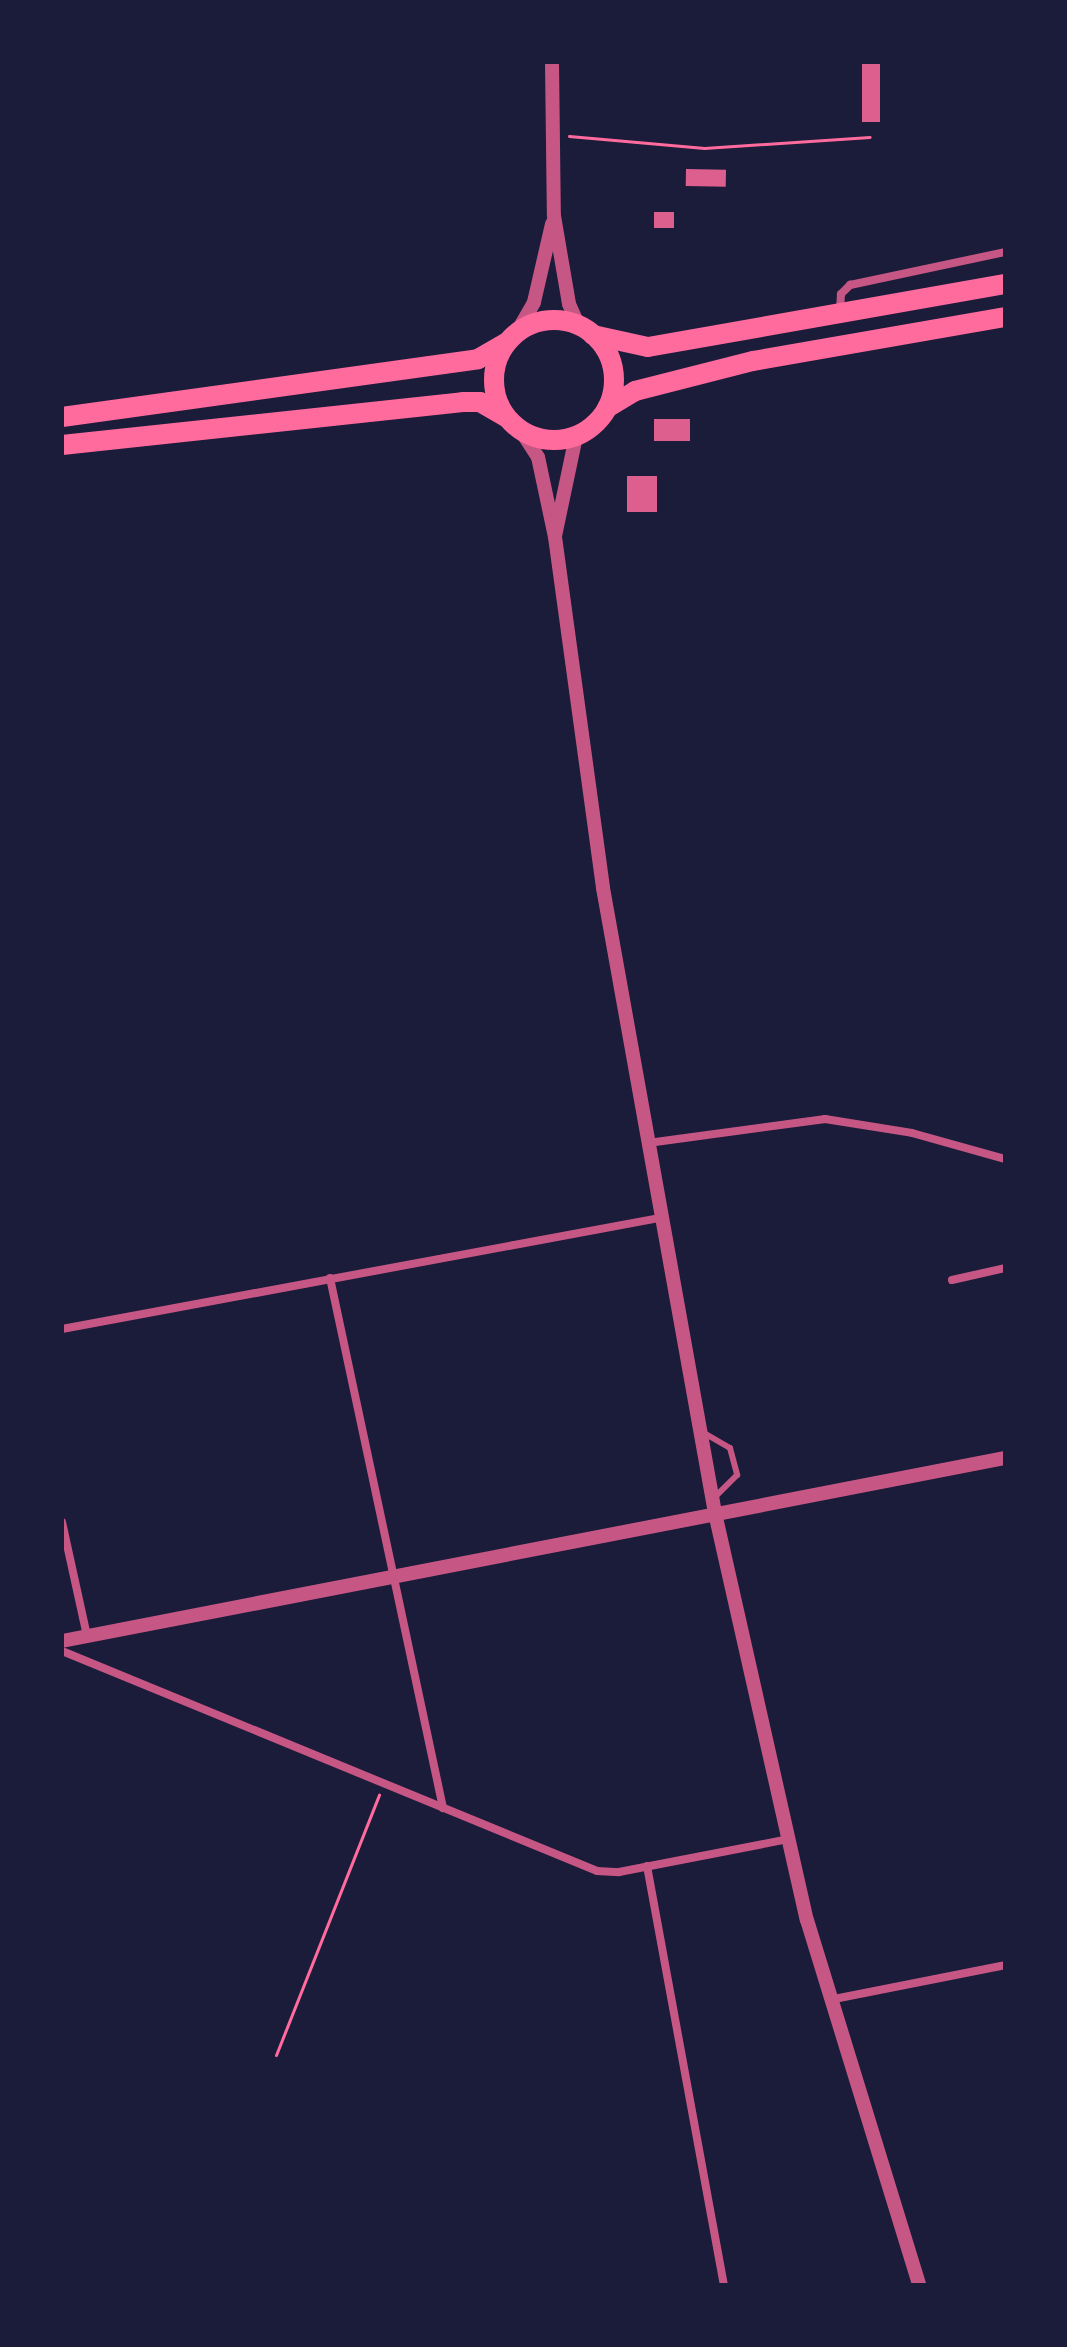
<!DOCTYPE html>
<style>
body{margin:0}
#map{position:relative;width:1067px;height:2347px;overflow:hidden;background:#1b1b3a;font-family:"PT Serif",serif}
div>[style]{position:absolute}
.building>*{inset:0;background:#dd5f8e;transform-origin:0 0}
.path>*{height:3px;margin:-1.5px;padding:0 1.5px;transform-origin:1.5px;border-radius:1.5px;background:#ff6b9d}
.service>*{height:6px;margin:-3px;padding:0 3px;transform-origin:3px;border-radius:3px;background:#c65784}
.minor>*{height:8px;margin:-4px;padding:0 4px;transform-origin:4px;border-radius:4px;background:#c65784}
.tertiary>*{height:14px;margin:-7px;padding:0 7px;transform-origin:7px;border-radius:7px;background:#c65784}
.primary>*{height:20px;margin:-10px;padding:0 10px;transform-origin:10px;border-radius:10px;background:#ff6b9d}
.primary>.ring{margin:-10px;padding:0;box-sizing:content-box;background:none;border:20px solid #ff6b9d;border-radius:50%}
span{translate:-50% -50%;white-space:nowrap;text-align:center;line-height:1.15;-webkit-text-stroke:6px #1b1b3a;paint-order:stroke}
.frame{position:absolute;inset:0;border:64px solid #1b1b3a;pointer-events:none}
</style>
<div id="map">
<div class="building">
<div style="left:862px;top:62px;width:18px;height:60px"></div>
<div style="left:686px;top:169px;width:40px;height:17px;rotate:1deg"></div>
<div style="left:654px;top:212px;width:20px;height:16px"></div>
<div style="left:690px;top:419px;width:22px;height:36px;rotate:90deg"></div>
<div style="left:627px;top:476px;width:30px;height:36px"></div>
</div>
<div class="path">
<div style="left:569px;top:136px;width:136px;rotate:5.1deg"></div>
<div style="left:704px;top:148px;width:166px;rotate:-3.8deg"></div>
<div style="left:276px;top:2055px;width:280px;rotate:-68.4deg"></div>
</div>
<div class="service">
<div style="left:704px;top:1433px;width:30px;rotate:30deg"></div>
<div style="left:730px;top:1448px;width:28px;rotate:75deg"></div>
<div style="left:737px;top:1475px;width:31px;rotate:135deg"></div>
</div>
<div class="minor">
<div style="left:840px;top:312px;width:18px;rotate:-87deg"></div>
<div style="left:841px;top:294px;width:13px;rotate:-45deg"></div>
<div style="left:850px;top:285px;width:158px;rotate:-12deg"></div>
<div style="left:648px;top:1143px;width:179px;rotate:-7.7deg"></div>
<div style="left:825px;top:1119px;width:88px;rotate:9.1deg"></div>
<div style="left:912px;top:1133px;width:97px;rotate:15.6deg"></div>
<div style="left:330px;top:1278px;width:542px;rotate:77.96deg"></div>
<div style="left:952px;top:1280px;width:54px;rotate:-12.8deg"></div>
<div style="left:62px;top:1329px;width:607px;rotate:-10.53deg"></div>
<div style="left:62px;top:1522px;width:117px;rotate:77.6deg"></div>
<div style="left:62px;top:1651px;width:578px;rotate:22.35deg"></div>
<div style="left:597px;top:1871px;width:22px;rotate:3deg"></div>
<div style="left:619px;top:1872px;width:172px;rotate:-11deg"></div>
<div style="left:647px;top:1866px;width:426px;rotate:79.6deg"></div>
<div style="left:829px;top:2000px;width:179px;rotate:-11.2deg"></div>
</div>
<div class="tertiary">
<div style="left:552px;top:62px;width:154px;rotate:89.3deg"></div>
<div style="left:554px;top:216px;width:89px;rotate:80.3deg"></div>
<div style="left:569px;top:304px;width:24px;rotate:66deg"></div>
<div style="left:517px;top:332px;width:34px;rotate:-60deg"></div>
<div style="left:534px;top:302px;width:80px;rotate:-77deg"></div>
<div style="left:521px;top:431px;width:31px;rotate:57deg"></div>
<div style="left:538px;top:457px;width:82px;rotate:78deg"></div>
<div style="left:555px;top:537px;width:354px;rotate:82.2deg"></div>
<div style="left:603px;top:888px;width:635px;rotate:79.84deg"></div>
<div style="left:715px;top:1513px;width:417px;rotate:77.3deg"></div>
<div style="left:807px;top:1920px;width:382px;rotate:72.9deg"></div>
<div style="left:555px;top:536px;width:102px;rotate:-78.1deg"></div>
<div style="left:62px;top:1641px;width:961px;rotate:-10.98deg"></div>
</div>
<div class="primary">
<div class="ring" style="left:494px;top:320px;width:100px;height:100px"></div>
<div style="left:593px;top:335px;width:56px;rotate:12.3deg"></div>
<div style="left:648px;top:347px;width:363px;rotate:-10deg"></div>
<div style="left:607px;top:408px;width:33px;rotate:-31deg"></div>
<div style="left:635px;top:391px;width:122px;rotate:-14.3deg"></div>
<div style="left:753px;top:361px;width:256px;rotate:-9.9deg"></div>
<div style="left:62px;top:417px;width:420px;rotate:-7.9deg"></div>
<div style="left:478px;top:359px;width:32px;rotate:-30deg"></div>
<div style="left:62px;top:445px;width:403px;rotate:-6.1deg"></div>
<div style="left:463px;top:402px;width:17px"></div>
<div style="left:480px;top:402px;width:30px;rotate:30deg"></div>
</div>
<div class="frame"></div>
</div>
